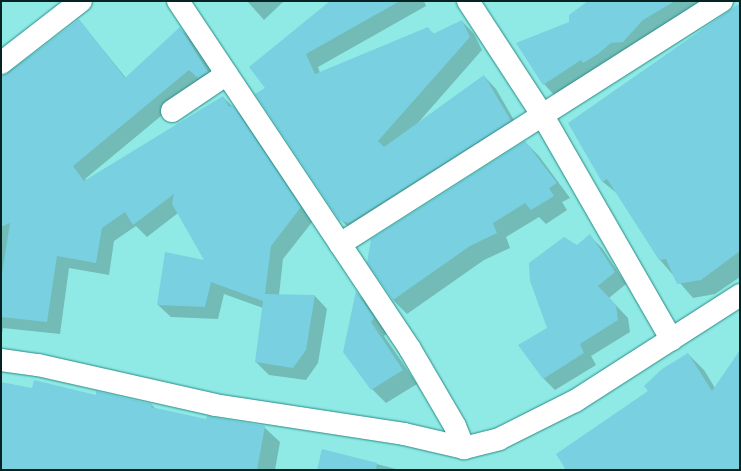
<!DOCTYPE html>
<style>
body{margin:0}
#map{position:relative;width:741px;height:471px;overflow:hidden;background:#8feae5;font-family:"Varela Round",sans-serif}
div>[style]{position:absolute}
.shadow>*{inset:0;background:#0003}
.building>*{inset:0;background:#78d0e0}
.roads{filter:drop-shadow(0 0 1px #298b87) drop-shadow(0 0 1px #298b87)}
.minor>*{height:22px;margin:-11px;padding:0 11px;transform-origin:11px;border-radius:11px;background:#fff}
span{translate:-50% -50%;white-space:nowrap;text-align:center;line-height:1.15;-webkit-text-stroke:4px #9cf7f2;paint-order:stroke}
.frame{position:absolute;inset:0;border:2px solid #052322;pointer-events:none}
</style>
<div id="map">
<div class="shadow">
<div style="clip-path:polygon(247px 1px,284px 1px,264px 20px)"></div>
<div style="clip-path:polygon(328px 1px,424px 1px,426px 6px,318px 67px,320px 73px,427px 28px,434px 34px,462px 21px,474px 34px,482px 50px,417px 124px,484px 76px,496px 89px,522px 134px,353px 232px,340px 219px,267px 89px,329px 3px)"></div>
<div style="clip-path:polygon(590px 1px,709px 1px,556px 97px,544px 84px,570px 23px)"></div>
<div style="clip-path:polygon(740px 11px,740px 277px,715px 294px,693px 298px,660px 260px,619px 195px,603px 182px,569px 124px)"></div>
<div style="clip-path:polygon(79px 20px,126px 78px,180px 28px,193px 41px,220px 85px,202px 82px,85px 179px,87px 181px,223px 97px,245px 119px,313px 221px,283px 259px,279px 295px,315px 296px,327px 309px,318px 363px,306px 380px,269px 375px,256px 362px,263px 308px,224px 294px,218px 319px,171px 317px,158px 305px,206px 261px,178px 213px,147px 237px,136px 226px,114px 241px,109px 275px,69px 268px,60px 334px,3px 328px,1px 339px,1px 78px)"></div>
<div style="clip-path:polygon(525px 142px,539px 156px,570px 198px,562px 202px,567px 210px,546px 224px,539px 217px,506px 237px,510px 248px,484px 260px,407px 314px,393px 300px,368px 262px)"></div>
<div style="clip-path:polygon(590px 236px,602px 248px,626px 284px,609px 298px,628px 318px,630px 332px,591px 356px,596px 365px,555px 390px,543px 378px,548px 328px,577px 246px)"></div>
<div style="clip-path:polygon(357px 293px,370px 306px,388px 332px,384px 336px,417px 384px,386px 403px,372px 389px)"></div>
<div style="clip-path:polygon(688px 354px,704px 370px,715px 388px,740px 357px,740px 470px,563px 470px)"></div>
<div style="clip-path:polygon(1px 383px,33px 390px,151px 404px,156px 409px,207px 421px,264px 427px,280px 442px,275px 470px,1px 470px)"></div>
<div style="clip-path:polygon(322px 450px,400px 470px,318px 470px)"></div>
</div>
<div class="building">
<div style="clip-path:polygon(330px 1px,400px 1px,306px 54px,315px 74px,428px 27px,433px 34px,462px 20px,470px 37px,378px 141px,384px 147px,484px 75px,511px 121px,349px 223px,339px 220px,255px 94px,265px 88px,249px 67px)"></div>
<div style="clip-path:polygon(588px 1px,675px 1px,643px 20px,623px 42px,611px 43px,598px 54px,583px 63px,581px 60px,543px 85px,516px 43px,569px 22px,569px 15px)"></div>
<div style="clip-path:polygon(740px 3px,740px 251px,701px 280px,677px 284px,666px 259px,659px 260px,607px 179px,602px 182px,568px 123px)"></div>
<div style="clip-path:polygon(79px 19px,125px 78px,180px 27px,208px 72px,198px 78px,189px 70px,73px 166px,84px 181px,223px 96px,229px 107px,233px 105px,301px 207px,271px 246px,265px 294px,315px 295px,306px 350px,293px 368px,255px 362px,263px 301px,211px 282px,205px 307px,157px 305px,165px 252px,204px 260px,172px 204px,174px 194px,133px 225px,125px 212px,102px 228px,96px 263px,57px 256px,47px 322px,1px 317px,1px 280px,10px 223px,1px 227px,1px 76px,9px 73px)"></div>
<div style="clip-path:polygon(525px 141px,557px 183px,549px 188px,554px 196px,531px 210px,525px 203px,493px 223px,497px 233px,470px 246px,393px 300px,367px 263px,371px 239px)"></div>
<div style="clip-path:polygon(590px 234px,615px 272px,598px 286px,616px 305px,618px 320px,580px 344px,584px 353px,543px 379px,518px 345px,547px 328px,530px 281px,529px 263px,564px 237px,577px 245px)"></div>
<div style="clip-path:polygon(356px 291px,374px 318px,371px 322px,403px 370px,371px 390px,343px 352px)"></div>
<div style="clip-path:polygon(740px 350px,740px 470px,566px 470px,556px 454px,648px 391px,644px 386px,662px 369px,688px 353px,712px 391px)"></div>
<div style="clip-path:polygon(34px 380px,96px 395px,96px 391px,152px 404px,151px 407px,206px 419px,207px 416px,265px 426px,257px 470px,1px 470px,1px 382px,32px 388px)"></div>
<div style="clip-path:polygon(322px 449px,377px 463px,376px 470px,317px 470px)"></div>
</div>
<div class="roads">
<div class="minor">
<div style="left:178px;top:1px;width:418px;rotate:56.3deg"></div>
<div style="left:410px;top:349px;width:89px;rotate:59.7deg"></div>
<div style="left:455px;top:426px;width:24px;rotate:68deg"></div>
<div style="left:464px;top:448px;width:36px;rotate:-14deg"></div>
<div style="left:499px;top:439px;width:85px;rotate:-26.6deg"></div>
<div style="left:575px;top:401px;width:196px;rotate:-32.7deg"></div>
<div style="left:468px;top:1px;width:137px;rotate:56.9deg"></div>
<div style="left:543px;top:116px;width:258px;rotate:60.1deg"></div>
<div style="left:1px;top:63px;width:101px;rotate:-37.8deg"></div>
<div style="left:172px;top:111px;width:66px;rotate:-33.9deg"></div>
<div style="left:340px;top:244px;width:453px;rotate:-32.5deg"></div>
<div style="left:1px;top:360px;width:37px;rotate:8deg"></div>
<div style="left:38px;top:365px;width:181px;rotate:12.7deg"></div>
<div style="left:215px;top:405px;width:191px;rotate:8.7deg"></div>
<div style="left:404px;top:434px;width:62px;rotate:13.1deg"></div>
</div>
</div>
<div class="frame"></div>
</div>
